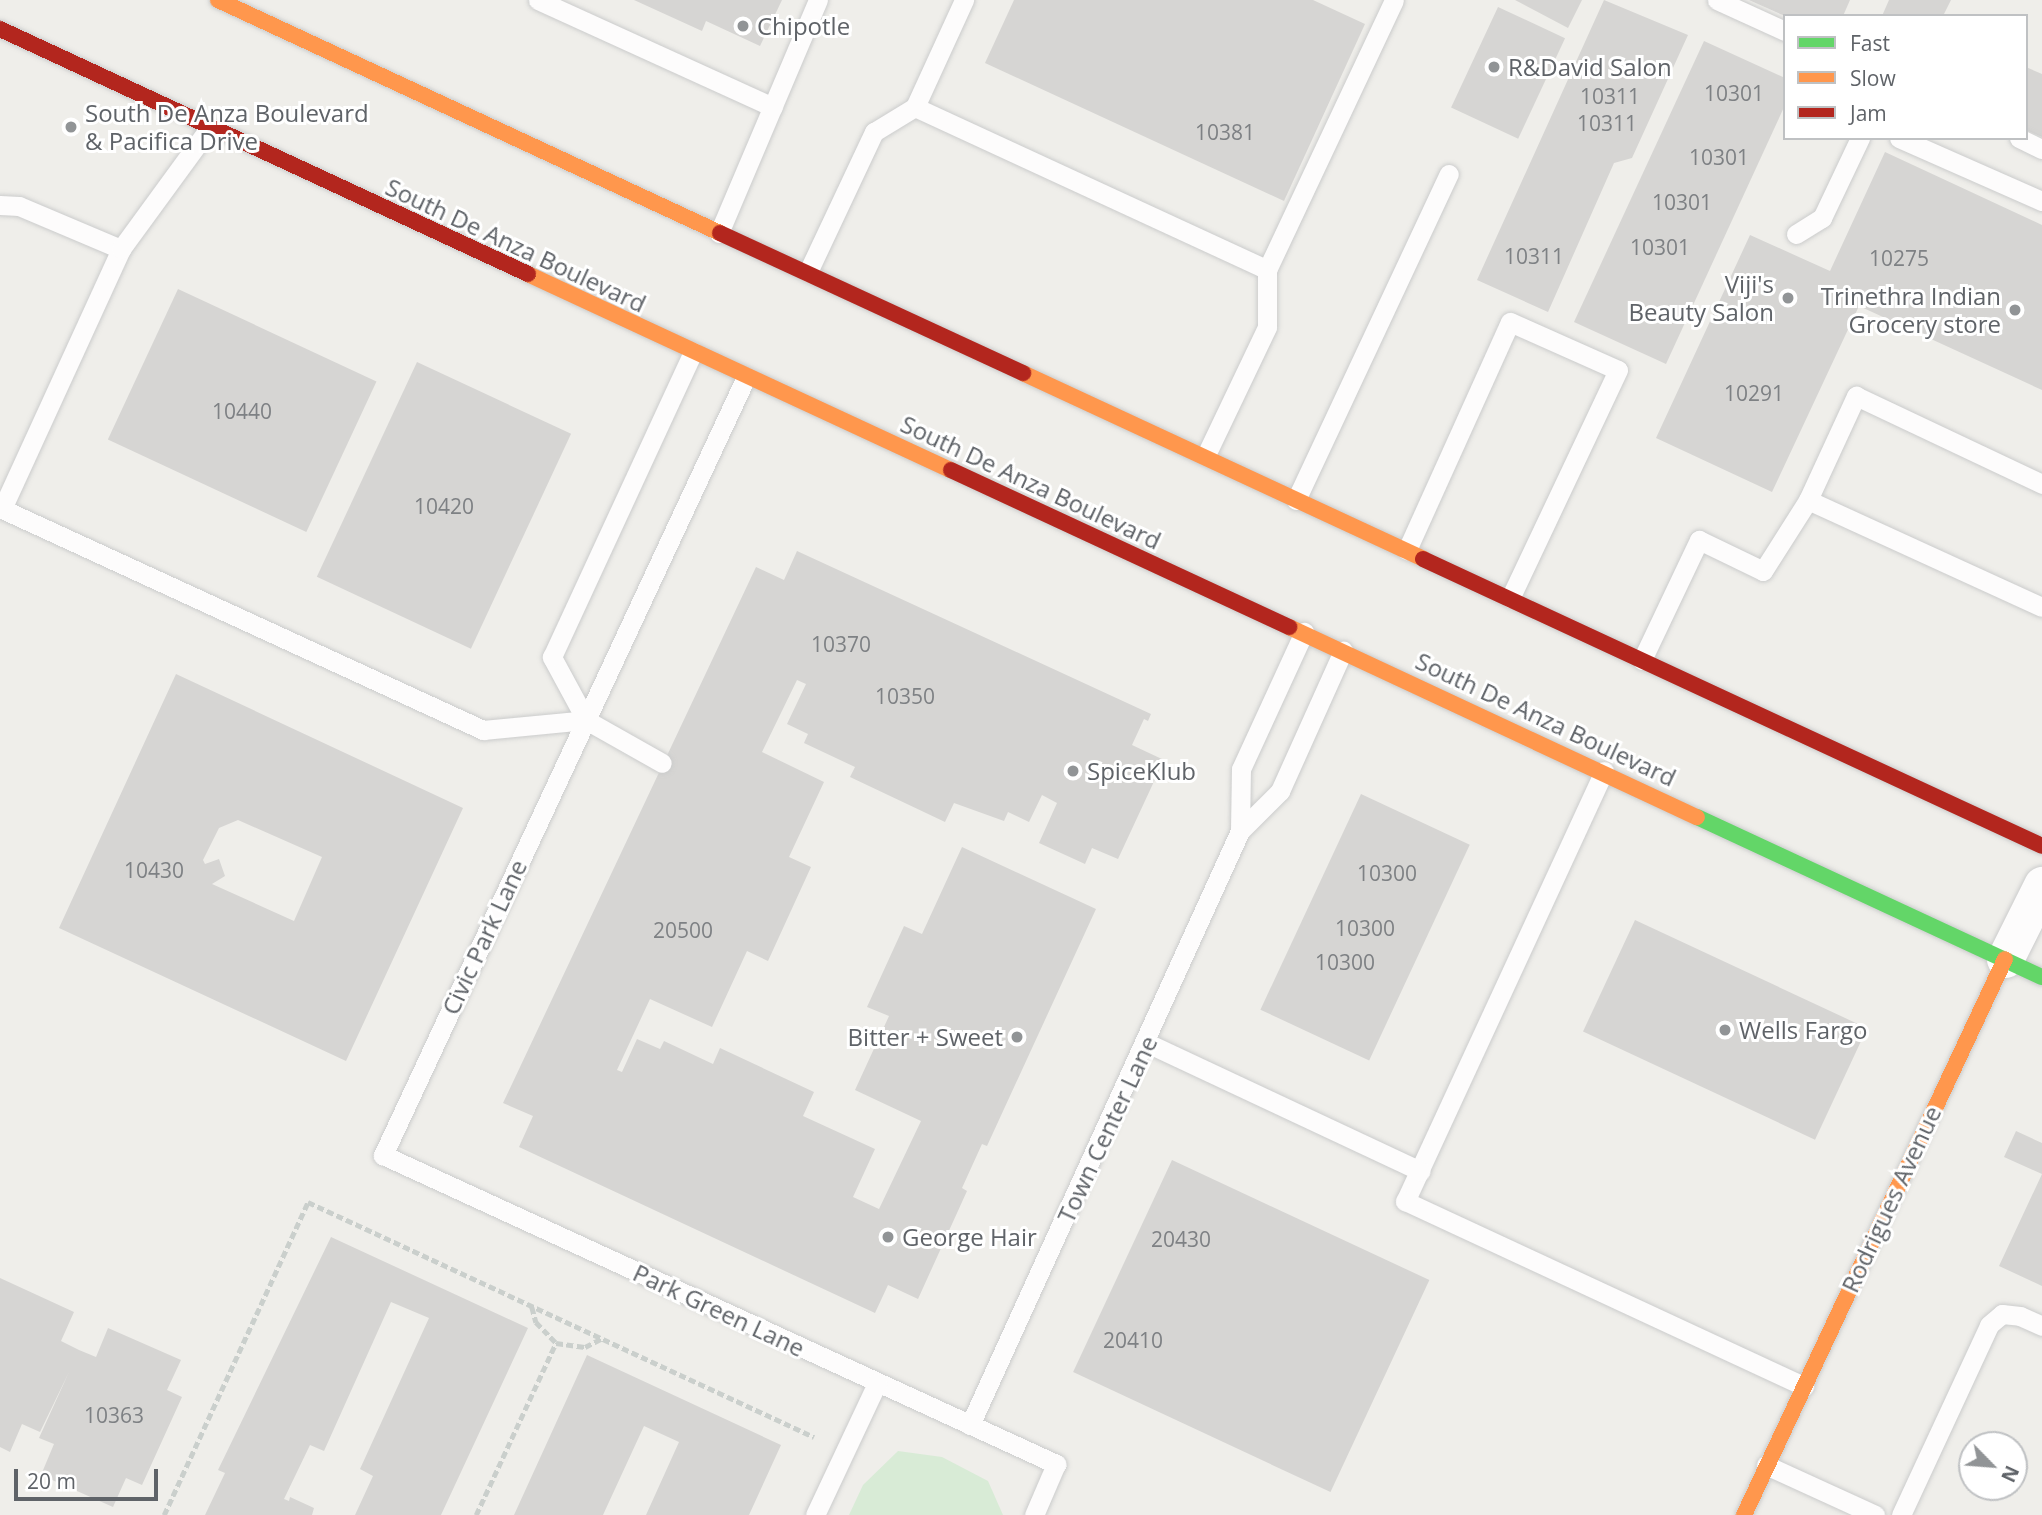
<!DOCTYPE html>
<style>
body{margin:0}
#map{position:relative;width:2042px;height:1515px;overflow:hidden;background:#efeeea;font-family:"Open Sans",sans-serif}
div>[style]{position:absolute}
.green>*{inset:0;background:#d8ebd6}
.building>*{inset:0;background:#d6d5d3;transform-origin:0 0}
.path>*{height:4.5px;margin-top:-2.25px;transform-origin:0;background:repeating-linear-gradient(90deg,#cacfcc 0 7px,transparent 0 10.5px)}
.roads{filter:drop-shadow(0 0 2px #cbcccc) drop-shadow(0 0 2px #cbcccc)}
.lane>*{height:19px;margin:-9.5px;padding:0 9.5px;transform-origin:9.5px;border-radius:9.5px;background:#fdfcfc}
.street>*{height:37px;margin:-18.5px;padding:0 18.5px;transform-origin:18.5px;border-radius:18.5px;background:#fdfcfc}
.fast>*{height:16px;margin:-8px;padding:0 8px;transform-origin:8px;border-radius:8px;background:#63d668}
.slow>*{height:16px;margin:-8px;padding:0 8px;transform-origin:8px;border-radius:8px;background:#ff974d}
.jam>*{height:16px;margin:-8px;padding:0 8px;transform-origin:8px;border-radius:8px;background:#b3261e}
.dots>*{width:19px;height:19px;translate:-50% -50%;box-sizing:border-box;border:4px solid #fff;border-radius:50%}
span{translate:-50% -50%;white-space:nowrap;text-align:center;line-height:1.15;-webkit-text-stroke:6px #fff;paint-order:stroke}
.number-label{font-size:21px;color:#7e8184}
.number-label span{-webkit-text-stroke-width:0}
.poi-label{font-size:24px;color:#5f6368}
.left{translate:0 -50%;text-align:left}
.right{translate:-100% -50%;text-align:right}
.street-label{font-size:24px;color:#5f6368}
.legend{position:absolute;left:1783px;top:14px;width:245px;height:126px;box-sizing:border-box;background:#fff;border:2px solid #bfc1c3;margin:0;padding:9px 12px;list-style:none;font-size:21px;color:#5f6368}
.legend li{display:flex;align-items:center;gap:14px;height:35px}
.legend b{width:35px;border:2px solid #bfc1c3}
.north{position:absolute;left:1958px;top:1431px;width:70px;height:70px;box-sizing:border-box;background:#fff;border:2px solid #bfc1c3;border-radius:50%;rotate:115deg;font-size:19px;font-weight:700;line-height:28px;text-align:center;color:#5f6368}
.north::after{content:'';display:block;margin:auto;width:24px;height:32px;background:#919496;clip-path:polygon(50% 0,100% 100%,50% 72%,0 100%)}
.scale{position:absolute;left:14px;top:1469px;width:144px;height:32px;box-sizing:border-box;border:4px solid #5f6368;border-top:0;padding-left:9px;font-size:21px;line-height:24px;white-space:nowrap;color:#5f6368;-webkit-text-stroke:5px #fff;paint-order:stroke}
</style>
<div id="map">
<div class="green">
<div style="clip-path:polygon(898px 1451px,942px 1457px,988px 1481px,1003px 1515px,849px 1515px,863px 1485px)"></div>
</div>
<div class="building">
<div style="clip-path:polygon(634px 0,782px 0,760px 46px,706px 21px,702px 31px)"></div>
<div style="clip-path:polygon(1014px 0,1313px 0,1365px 24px,1284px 201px,985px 63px)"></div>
<div style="clip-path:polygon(1515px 0,1582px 0,1568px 28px)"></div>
<div style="clip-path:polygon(1604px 0,1688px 35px,1632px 158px,1614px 163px,1548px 312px,1477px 280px)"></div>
<div style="clip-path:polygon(1749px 0,1850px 0,1843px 16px,1785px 16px)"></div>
<div style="clip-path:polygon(1889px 0,1951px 0,1943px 16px,1882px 16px)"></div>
<div style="left:1498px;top:7px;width:74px;height:111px;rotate:25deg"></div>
<div style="clip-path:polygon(1704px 41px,1785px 78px,1785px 105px,1666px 364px,1574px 322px)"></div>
<div style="clip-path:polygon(2026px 67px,2042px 74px,2042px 137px,2026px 130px)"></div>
<div style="clip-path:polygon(1885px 152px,2042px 225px,2042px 390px,1859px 306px,1772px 492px,1656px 438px,1750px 235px,1830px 271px)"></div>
<div style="left:178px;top:289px;width:219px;height:166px;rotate:25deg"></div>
<div style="left:417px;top:362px;width:170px;height:237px;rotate:25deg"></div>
<div style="clip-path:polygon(797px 551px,1151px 714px,1148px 721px,1144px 719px,1132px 745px,1164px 760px,1118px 859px,1092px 848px,1085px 864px,1039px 843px,1057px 803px,1042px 795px,1029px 822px,1008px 812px,1004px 821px,954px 803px,945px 822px,850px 777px,855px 767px,804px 743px,808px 734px,787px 724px,806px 684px,797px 680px,762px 752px,824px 782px,789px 857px,811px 867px,768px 961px,747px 951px,712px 1027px,650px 999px,617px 1070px,622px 1072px,637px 1039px,660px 1049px,664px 1041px,713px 1064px,720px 1048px,814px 1092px,803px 1116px,875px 1149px,853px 1197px,879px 1209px,921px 1121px,855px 1090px,889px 1016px,867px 1007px,904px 926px,922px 934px,962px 847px,1096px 909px,987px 1146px,982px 1144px,962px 1188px,967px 1191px,918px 1299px,888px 1285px,875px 1313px,519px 1147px,533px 1116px,503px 1103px,756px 567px,784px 580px)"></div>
<div style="clip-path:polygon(evenodd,176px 674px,463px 808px,346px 1061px,59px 928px,176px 674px,238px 820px,322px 857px,294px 921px,212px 884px,225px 876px,219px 859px,205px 864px,203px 860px,219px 828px,238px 820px)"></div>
<div style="left:1361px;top:794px;width:120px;height:238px;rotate:25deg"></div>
<div style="left:1635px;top:920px;width:256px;height:123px;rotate:25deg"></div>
<div style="clip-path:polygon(2016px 1131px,2042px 1143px,2042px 1286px,1999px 1266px,2042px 1174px,2004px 1157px)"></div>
<div style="left:1172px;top:1160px;width:284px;height:234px;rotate:25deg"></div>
<div style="clip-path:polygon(331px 1237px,528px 1328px,441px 1515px,355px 1515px,373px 1476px,360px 1469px,429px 1318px,391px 1302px,324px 1451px,310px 1445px,284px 1499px,289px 1501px,290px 1497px,314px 1508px,312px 1515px,205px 1515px,225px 1473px,218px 1470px)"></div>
<div style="clip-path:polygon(0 1278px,74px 1312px,61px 1341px,79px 1350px,96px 1357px,108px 1328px,181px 1360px,167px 1390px,182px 1397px,142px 1485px,126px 1478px,113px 1507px,41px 1475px,54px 1444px,39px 1438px,69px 1372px,40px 1432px,22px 1424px,10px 1452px,0 1447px)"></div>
<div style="clip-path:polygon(587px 1355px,781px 1445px,749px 1515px,646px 1515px,679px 1442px,644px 1426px,603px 1515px,514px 1515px)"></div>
</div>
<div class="path">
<div style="left:532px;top:1307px;width:16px;rotate:75deg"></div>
<div style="left:536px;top:1322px;width:29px;rotate:46deg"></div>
<div style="left:164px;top:1515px;width:345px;rotate:-65.3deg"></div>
<div style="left:308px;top:1202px;width:558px;rotate:24.91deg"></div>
<div style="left:476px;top:1515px;width:190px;rotate:-65.1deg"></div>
<div style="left:556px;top:1343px;width:29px;rotate:8deg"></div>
<div style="left:585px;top:1347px;width:18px;rotate:-27deg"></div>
</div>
<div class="roads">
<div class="lane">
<div style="left:538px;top:0;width:258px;rotate:24.5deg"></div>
<div style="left:1717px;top:0;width:75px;rotate:24.5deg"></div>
<div style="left:915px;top:107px;width:388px;rotate:24.8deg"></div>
<div style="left:1899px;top:138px;width:156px;rotate:23.8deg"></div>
<div style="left:2019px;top:138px;width:25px;rotate:26deg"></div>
<div style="left:0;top:205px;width:19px;rotate:3deg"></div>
<div style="left:19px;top:206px;width:111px;rotate:22.9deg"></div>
<div style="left:719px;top:233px;width:253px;rotate:-67deg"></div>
<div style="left:1796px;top:234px;width:31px;rotate:-32deg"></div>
<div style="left:1822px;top:218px;width:89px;rotate:-64.6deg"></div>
<div style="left:808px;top:272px;width:155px;rotate:-64.8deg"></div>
<div style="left:874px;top:132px;width:48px;rotate:-31.4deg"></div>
<div style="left:915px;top:107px;width:118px;rotate:-65.4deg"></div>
<div style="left:746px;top:377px;width:859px;rotate:115.01deg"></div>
<div style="left:383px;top:1155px;width:741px;rotate:24.66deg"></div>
<div style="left:1056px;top:1464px;width:56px;rotate:113.3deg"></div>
<div style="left:1206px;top:455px;width:142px;rotate:-64.5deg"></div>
<div style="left:1267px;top:327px;width:57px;rotate:-90deg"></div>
<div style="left:1267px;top:270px;width:298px;rotate:-64.8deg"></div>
<div style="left:1296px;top:500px;width:360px;rotate:-64.9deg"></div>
<div style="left:1808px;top:500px;width:257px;rotate:24.6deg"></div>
<div style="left:0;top:508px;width:532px;rotate:24.68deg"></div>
<div style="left:483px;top:730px;width:103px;rotate:-5.5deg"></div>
<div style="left:586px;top:720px;width:87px;rotate:29.5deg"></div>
<div style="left:2px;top:509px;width:286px;rotate:-65.4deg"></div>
<div style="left:121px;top:249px;width:151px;rotate:-53.9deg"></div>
<div style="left:1407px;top:550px;width:250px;rotate:-65.7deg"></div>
<div style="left:1510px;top:322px;width:118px;rotate:24deg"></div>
<div style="left:1618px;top:370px;width:252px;rotate:115.3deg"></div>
<div style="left:1642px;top:660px;width:133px;rotate:-64.6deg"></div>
<div style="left:1699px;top:540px;width:71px;rotate:25.8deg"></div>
<div style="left:1763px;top:571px;width:84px;rotate:-57.6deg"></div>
<div style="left:1808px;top:500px;width:115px;rotate:-65.2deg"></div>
<div style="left:1856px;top:396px;width:206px;rotate:25.3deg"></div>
<div style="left:586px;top:720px;width:72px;rotate:-118.4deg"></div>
<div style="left:552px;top:657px;width:336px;rotate:-65.2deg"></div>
<div style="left:1604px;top:771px;width:474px;rotate:114.8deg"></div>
<div style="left:1405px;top:1201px;width:440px;rotate:24.9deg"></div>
<div style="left:1240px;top:831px;width:62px;rotate:-89.1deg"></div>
<div style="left:1241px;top:769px;width:151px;rotate:-65.3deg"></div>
<div style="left:1147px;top:1043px;width:302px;rotate:25.1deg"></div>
<div style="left:970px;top:1425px;width:652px;rotate:-65.56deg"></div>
<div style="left:1240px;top:831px;width:57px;rotate:-45deg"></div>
<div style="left:1280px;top:791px;width:154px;rotate:-65.8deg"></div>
<div style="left:1766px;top:1465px;width:120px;rotate:24.6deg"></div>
<div style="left:815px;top:1515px;width:146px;rotate:-64.8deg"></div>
<div style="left:1901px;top:1515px;width:209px;rotate:-65.1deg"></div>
<div style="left:1989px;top:1325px;width:17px;rotate:-40deg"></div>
<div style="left:2002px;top:1314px;width:18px;rotate:6deg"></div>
<div style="left:2020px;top:1316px;width:24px;rotate:24deg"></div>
</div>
<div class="street">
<div style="left:2005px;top:959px;width:83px;rotate:-63.4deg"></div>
</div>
<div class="fast">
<div style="left:1697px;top:817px;width:380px;rotate:24.9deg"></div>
</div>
<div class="slow">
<div style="left:218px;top:0;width:553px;rotate:24.9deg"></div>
<div style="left:528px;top:274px;width:466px;rotate:24.9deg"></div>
<div style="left:1023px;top:373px;width:441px;rotate:24.9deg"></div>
<div style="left:1289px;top:627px;width:450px;rotate:25deg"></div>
<div style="left:1744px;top:1515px;width:614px;rotate:-64.85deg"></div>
</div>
<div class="jam">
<div style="left:0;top:29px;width:582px;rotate:24.89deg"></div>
<div style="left:720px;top:233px;width:334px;rotate:24.8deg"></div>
<div style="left:951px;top:470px;width:373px;rotate:24.9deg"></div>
<div style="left:1423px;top:559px;width:682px;rotate:24.87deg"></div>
</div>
</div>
<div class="dots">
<div style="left:743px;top:26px;background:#919496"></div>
<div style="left:1494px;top:67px;background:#919496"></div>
<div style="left:71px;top:127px;background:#919496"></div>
<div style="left:1788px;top:298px;background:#919496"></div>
<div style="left:2015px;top:310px;background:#919496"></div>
<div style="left:1073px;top:771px;background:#919496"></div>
<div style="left:1725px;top:1030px;background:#919496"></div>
<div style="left:1017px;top:1037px;background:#919496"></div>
<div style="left:888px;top:1237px;background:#919496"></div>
</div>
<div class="number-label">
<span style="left:1734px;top:93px">10301</span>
<span style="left:1610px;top:96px">10311</span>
<span style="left:1607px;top:123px">10311</span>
<span style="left:1225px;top:132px">10381</span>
<span style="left:1719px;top:157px">10301</span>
<span style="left:1682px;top:202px">10301</span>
<span style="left:1660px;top:247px">10301</span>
<span style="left:1534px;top:256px">10311</span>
<span style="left:1899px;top:258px">10275</span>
<span style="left:1754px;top:393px">10291</span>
<span style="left:242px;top:411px">10440</span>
<span style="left:444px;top:506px">10420</span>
<span style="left:841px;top:644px">10370</span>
<span style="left:905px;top:696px">10350</span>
<span style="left:154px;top:870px">10430</span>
<span style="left:1387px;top:873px">10300</span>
<span style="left:1365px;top:928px">10300</span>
<span style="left:683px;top:930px">20500</span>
<span style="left:1345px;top:962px">10300</span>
<span style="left:1181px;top:1239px">20430</span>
<span style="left:1133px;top:1340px">20410</span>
<span style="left:114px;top:1415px">10363</span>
</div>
<div class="poi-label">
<span class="left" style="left:757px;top:26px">Chipotle</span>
<span class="left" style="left:1508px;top:67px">R&amp;David Salon</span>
<span class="left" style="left:85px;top:127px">South De Anza Boulevard<br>&amp; Pacifica Drive</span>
<span class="right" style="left:1774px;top:298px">Viji's<br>Beauty Salon</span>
<span class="right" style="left:2001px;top:310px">Trinethra Indian<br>Grocery store</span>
<span class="left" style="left:1087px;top:771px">SpiceKlub</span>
<span class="left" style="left:1739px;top:1030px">Wells Fargo</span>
<span class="right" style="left:1003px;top:1037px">Bitter + Sweet</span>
<span class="left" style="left:902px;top:1237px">George Hair</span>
</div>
<div class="street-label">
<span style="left:516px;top:245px;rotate:25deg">South De Anza Boulevard</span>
<span style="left:1031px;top:482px;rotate:25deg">South De Anza Boulevard</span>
<span style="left:1546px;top:719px;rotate:25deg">South De Anza Boulevard</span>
<span style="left:484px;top:937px;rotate:-65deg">Civic Park Lane</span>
<span style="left:1107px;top:1129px;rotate:-65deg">Town Center Lane</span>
<span style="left:1891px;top:1199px;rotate:-65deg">Rodrigues Avenue</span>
<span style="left:719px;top:1310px;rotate:25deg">Park Green Lane</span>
</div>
<ul class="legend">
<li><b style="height:9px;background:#63d668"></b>Fast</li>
<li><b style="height:9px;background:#ff974d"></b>Slow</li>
<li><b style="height:9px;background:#b3261e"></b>Jam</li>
</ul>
<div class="north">N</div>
<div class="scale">20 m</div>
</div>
